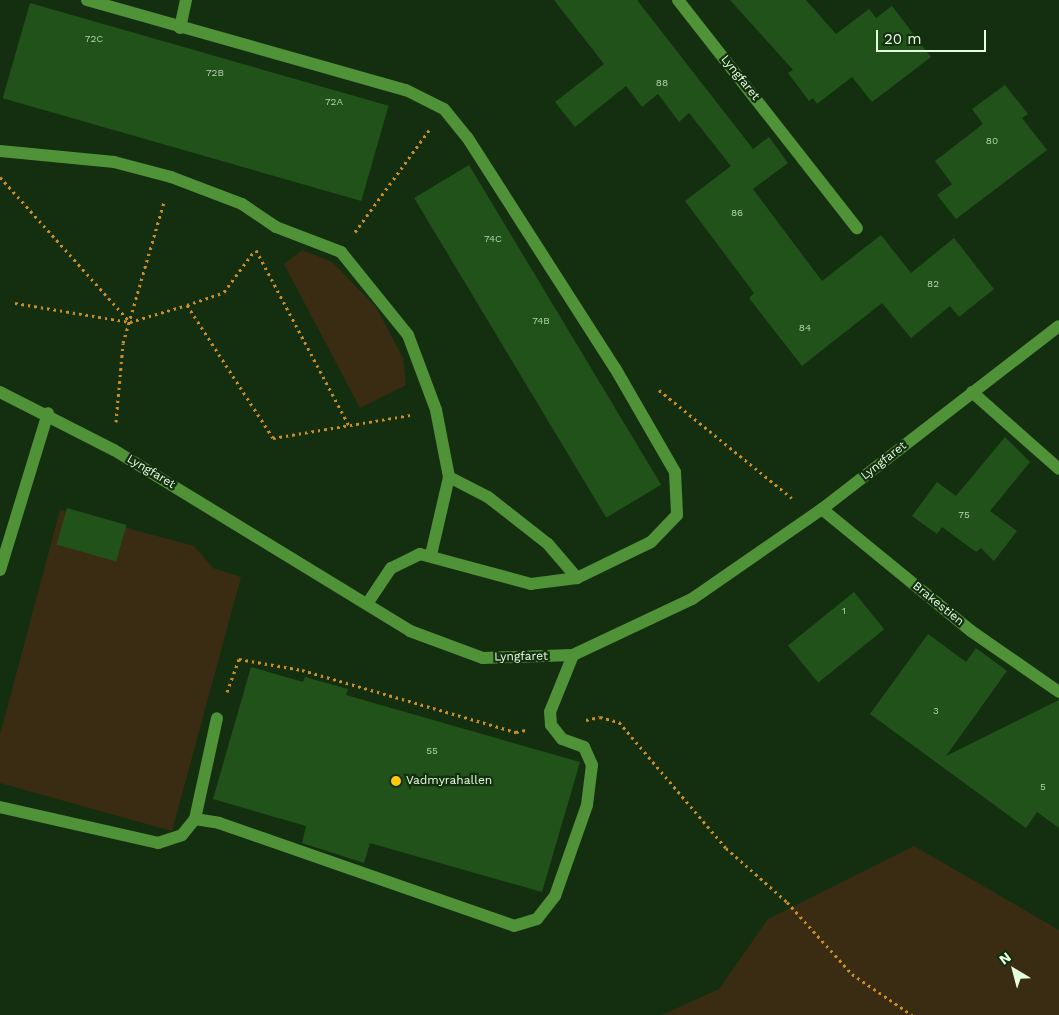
<!DOCTYPE html>
<style>
body{margin:0}
#map{position:relative;width:1059px;height:1015px;overflow:hidden;background:#142f10;font-family:"Work Sans",sans-serif}
div>[style]{position:absolute}
.green>*{inset:0;background:#3a2c12}
.building>*{inset:0;background:#20521a;transform-origin:0 0}
.path>*{height:3px;margin-top:-1.5px;transform-origin:0;background:repeating-linear-gradient(90deg,#cb8d26 0 2.5px,transparent 0 6.5px)}
.minor>*{height:12px;margin:-6px;padding:0 6px;transform-origin:6px;border-radius:6px;background:#509237}
.dots>*{width:14px;height:14px;translate:-50% -50%;box-sizing:border-box;border:2px solid #142f10;border-radius:50%}
span{translate:-50% -50%;white-space:nowrap;text-align:center;line-height:1.15;-webkit-text-stroke:4.5px #142f10;paint-order:stroke}
.number-label{font-size:10px;color:#b3d4ad}
.number-label span{-webkit-text-stroke-width:0}
.street-label{font-size:12px;color:#e4ffde}
.poi-label{font-size:12px;color:#e4ffde}
.left{translate:0 -50%;text-align:left}
.north{position:absolute;left:989px;top:945px;width:50px;height:50px;-webkit-text-stroke:4px #142f10;paint-order:stroke;rotate:323deg;font-size:14px;font-weight:700;line-height:20px;text-align:center;color:#e4ffde}
.north::after{content:'';display:block;margin:auto;width:18px;height:22px;background:#e4ffde;clip-path:polygon(50% 0,100% 100%,50% 72%,0 100%)}
.scale{position:absolute;left:876px;top:30px;width:110px;height:22px;box-sizing:border-box;border:2px solid #e4ffde;border-top:0;padding-left:6px;font-size:15px;line-height:18px;white-space:nowrap;color:#e4ffde;-webkit-text-stroke:4px #142f10;paint-order:stroke}
</style>
<div id="map">
<div class="green">
<div style="clip-path:polygon(302px 250px,332px 262px,376px 307px,403px 358px,406px 385px,360px 408px,284px 264px)"></div>
<div style="clip-path:polygon(60px 510px,194px 546px,213px 568px,241px 577px,172px 831px,0 783px,0 735px)"></div>
<div style="clip-path:polygon(914px 846px,1059px 930px,1059px 1015px,662px 1015px,719px 989px,768px 919px)"></div>
</div>
<div class="building">
<div style="clip-path:polygon(554px 0,637px 0,753px 149px,769px 137px,788px 163px,753px 189px,822px 281px,881px 235px,911px 273px,954px 238px,994px 289px,959px 317px,950px 306px,911px 338px,882px 303px,802px 366px,749px 298px,754px 293px,685px 201px,731px 166px,689px 113px,679px 122px,658px 94px,642px 107px,626px 86px,575px 127px,555px 102px,604px 64px)"></div>
<div style="clip-path:polygon(730px 0,806px 0,836px 34px,869px 9px,876px 18px,892px 6px,931px 57px,872px 102px,852px 77px,817px 104px,813px 98px,809px 101px,788px 73px,793px 70px)"></div>
<div style="left:30px;top:3px;width:373px;height:99px;rotate:16deg"></div>
<div style="clip-path:polygon(1005px 85px,1028px 114px,1022px 118px,1047px 150px,956px 219px,937px 195px,952px 184px,935px 161px,983px 124px,972px 109px)"></div>
<div style="left:469px;top:165px;width:373px;height:64px;rotate:59deg"></div>
<div style="clip-path:polygon(1005px 437px,1030px 462px,990px 511px,1017px 531px,994px 561px,981px 548px,976px 552px,942px 527px,937px 534px,912px 516px,937px 482px,956px 496px)"></div>
<div style="left:67px;top:508px;width:62px;height:38px;rotate:16deg"></div>
<div style="left:854px;top:592px;width:48px;height:85px;rotate:51deg"></div>
<div style="clip-path:polygon(928px 634px,966px 662px,976px 648px,1007px 671px,946px 756px,1059px 700px,1059px 828px,1037px 812px,1026px 828px,870px 714px)"></div>
<div style="clip-path:polygon(251px 667px,303px 682px,305px 677px,348px 689px,346px 695px,580px 762px,542px 892px,370px 843px,364px 863px,302px 843px,306px 826px,213px 799px)"></div>
</div>
<div class="path">
<div style="left:0;top:177px;width:195px;rotate:48.1deg"></div>
<div style="left:130px;top:322px;width:59px;rotate:-16.6deg"></div>
<div style="left:187px;top:305px;width:158px;rotate:57.1deg"></div>
<div style="left:273px;top:438px;width:140px;rotate:-9.5deg"></div>
<div style="left:355px;top:232px;width:126px;rotate:-54deg"></div>
<div style="left:256px;top:250px;width:199px;rotate:62.1deg"></div>
<div style="left:15px;top:303px;width:117px;rotate:9.4deg"></div>
<div style="left:187px;top:305px;width:39px;rotate:-19deg"></div>
<div style="left:224px;top:292px;width:52px;rotate:-53.6deg"></div>
<div style="left:659px;top:390px;width:171px;rotate:39.1deg"></div>
<div style="left:116px;top:422px;width:79px;rotate:-84.9deg"></div>
<div style="left:123px;top:343px;width:147px;rotate:-73.8deg"></div>
<div style="left:227px;top:692px;width:35px;rotate:-70deg"></div>
<div style="left:239px;top:659px;width:64px;rotate:9.9deg"></div>
<div style="left:302px;top:670px;width:223px;rotate:16.2deg"></div>
<div style="left:516px;top:732px;width:10px;rotate:-11deg"></div>
<div style="left:586px;top:720px;width:14px;rotate:-12deg"></div>
<div style="left:600px;top:717px;width:20px;rotate:15deg"></div>
<div style="left:619px;top:722px;width:165px;rotate:49.7deg"></div>
<div style="left:726px;top:848px;width:81px;rotate:41.5deg"></div>
<div style="left:787px;top:902px;width:97px;rotate:47.9deg"></div>
<div style="left:852px;top:974px;width:73px;rotate:34.3deg"></div>
</div>
<div class="minor">
<div style="left:87px;top:0;width:331px;rotate:15.8deg"></div>
<div style="left:406px;top:90px;width:42px;rotate:26.6deg"></div>
<div style="left:444px;top:109px;width:36px;rotate:51deg"></div>
<div style="left:467px;top:137px;width:274px;rotate:57.4deg"></div>
<div style="left:615px;top:368px;width:120px;rotate:60deg"></div>
<div style="left:675px;top:472px;width:43px;rotate:87.3deg"></div>
<div style="left:677px;top:515px;width:37px;rotate:134deg"></div>
<div style="left:651px;top:542px;width:82px;rotate:154.1deg"></div>
<div style="left:577px;top:578px;width:46px;rotate:172.6deg"></div>
<div style="left:531px;top:584px;width:115px;rotate:-164.9deg"></div>
<div style="left:420px;top:554px;width:32px;rotate:154deg"></div>
<div style="left:391px;top:568px;width:43px;rotate:123.7deg"></div>
<div style="left:678px;top:0;width:290px;rotate:51.9deg"></div>
<div style="left:180px;top:28px;width:29px;rotate:-78deg"></div>
<div style="left:0;top:151px;width:115px;rotate:5.5deg"></div>
<div style="left:114px;top:162px;width:59px;rotate:14.7deg"></div>
<div style="left:171px;top:177px;width:76px;rotate:20.8deg"></div>
<div style="left:242px;top:204px;width:41px;rotate:34.1deg"></div>
<div style="left:276px;top:227px;width:70px;rotate:21deg"></div>
<div style="left:341px;top:252px;width:107px;rotate:51.1deg"></div>
<div style="left:408px;top:335px;width:80px;rotate:69.5deg"></div>
<div style="left:436px;top:410px;width:68px;rotate:79deg"></div>
<div style="left:449px;top:477px;width:80px;rotate:103deg"></div>
<div style="left:0;top:392px;width:128px;rotate:27deg"></div>
<div style="left:114px;top:450px;width:347px;rotate:31.4deg"></div>
<div style="left:410px;top:631px;width:78px;rotate:20.3deg"></div>
<div style="left:483px;top:658px;width:90px;rotate:-1.9deg"></div>
<div style="left:573px;top:655px;width:132px;rotate:-25.2deg"></div>
<div style="left:692px;top:599px;width:158px;rotate:-34.7deg"></div>
<div style="left:822px;top:509px;width:299px;rotate:-37.7deg"></div>
<div style="left:972px;top:392px;width:116px;rotate:41.5deg"></div>
<div style="left:449px;top:477px;width:44px;rotate:27.1deg"></div>
<div style="left:488px;top:497px;width:76px;rotate:38.1deg"></div>
<div style="left:548px;top:544px;width:45px;rotate:49.5deg"></div>
<div style="left:822px;top:509px;width:193px;rotate:39.3deg"></div>
<div style="left:971px;top:631px;width:107px;rotate:34.7deg"></div>
<div style="left:0;top:570px;width:164px;rotate:-73deg"></div>
<div style="left:0;top:807px;width:162px;rotate:12.8deg"></div>
<div style="left:158px;top:843px;width:25px;rotate:-18deg"></div>
<div style="left:182px;top:835px;width:21px;rotate:-51deg"></div>
<div style="left:195px;top:819px;width:24px;rotate:9deg"></div>
<div style="left:219px;top:823px;width:312px;rotate:19.2deg"></div>
<div style="left:514px;top:926px;width:24px;rotate:-17deg"></div>
<div style="left:537px;top:919px;width:29px;rotate:-52deg"></div>
<div style="left:555px;top:896px;width:96px;rotate:-70.6deg"></div>
<div style="left:587px;top:805px;width:40px;rotate:-82.9deg"></div>
<div style="left:592px;top:765px;width:20px;rotate:-114deg"></div>
<div style="left:584px;top:747px;width:23px;rotate:-160deg"></div>
<div style="left:562px;top:739px;width:18px;rotate:-128deg"></div>
<div style="left:551px;top:725px;width:13px;rotate:-94deg"></div>
<div style="left:550px;top:712px;width:61px;rotate:-68deg"></div>
<div style="left:195px;top:819px;width:103px;rotate:-77.7deg"></div>
</div>
<div class="dots">
<div style="left:396px;top:781px;background:#ffca0a"></div>
</div>
<div class="number-label">
<span style="left:94px;top:39px">72C</span>
<span style="left:215px;top:73px">72B</span>
<span style="left:662px;top:83px">88</span>
<span style="left:334px;top:102px">72A</span>
<span style="left:992px;top:141px">80</span>
<span style="left:737px;top:213px">86</span>
<span style="left:493px;top:239px">74C</span>
<span style="left:933px;top:284px">82</span>
<span style="left:541px;top:321px">74B</span>
<span style="left:805px;top:328px">84</span>
<span style="left:964px;top:515px">75</span>
<span style="left:844px;top:611px">1</span>
<span style="left:936px;top:711px">3</span>
<span style="left:432px;top:751px">55</span>
<span style="left:1043px;top:787px">5</span>
</div>
<div class="street-label">
<span style="left:740px;top:78px;rotate:51deg">Lyngfaret</span>
<span style="left:884px;top:461px;rotate:-38deg">Lyngfaret</span>
<span style="left:151px;top:472px;rotate:31deg">Lyngfaret</span>
<span style="left:938px;top:604px;rotate:39deg">Brakestien</span>
<span style="left:521px;top:657px;rotate:-1deg">Lyngfaret</span>
</div>
<div class="poi-label">
<span class="left" style="left:406px;top:781px">Vadmyrahallen</span>
</div>
<div class="north">N</div>
<div class="scale">20 m</div>
</div>
